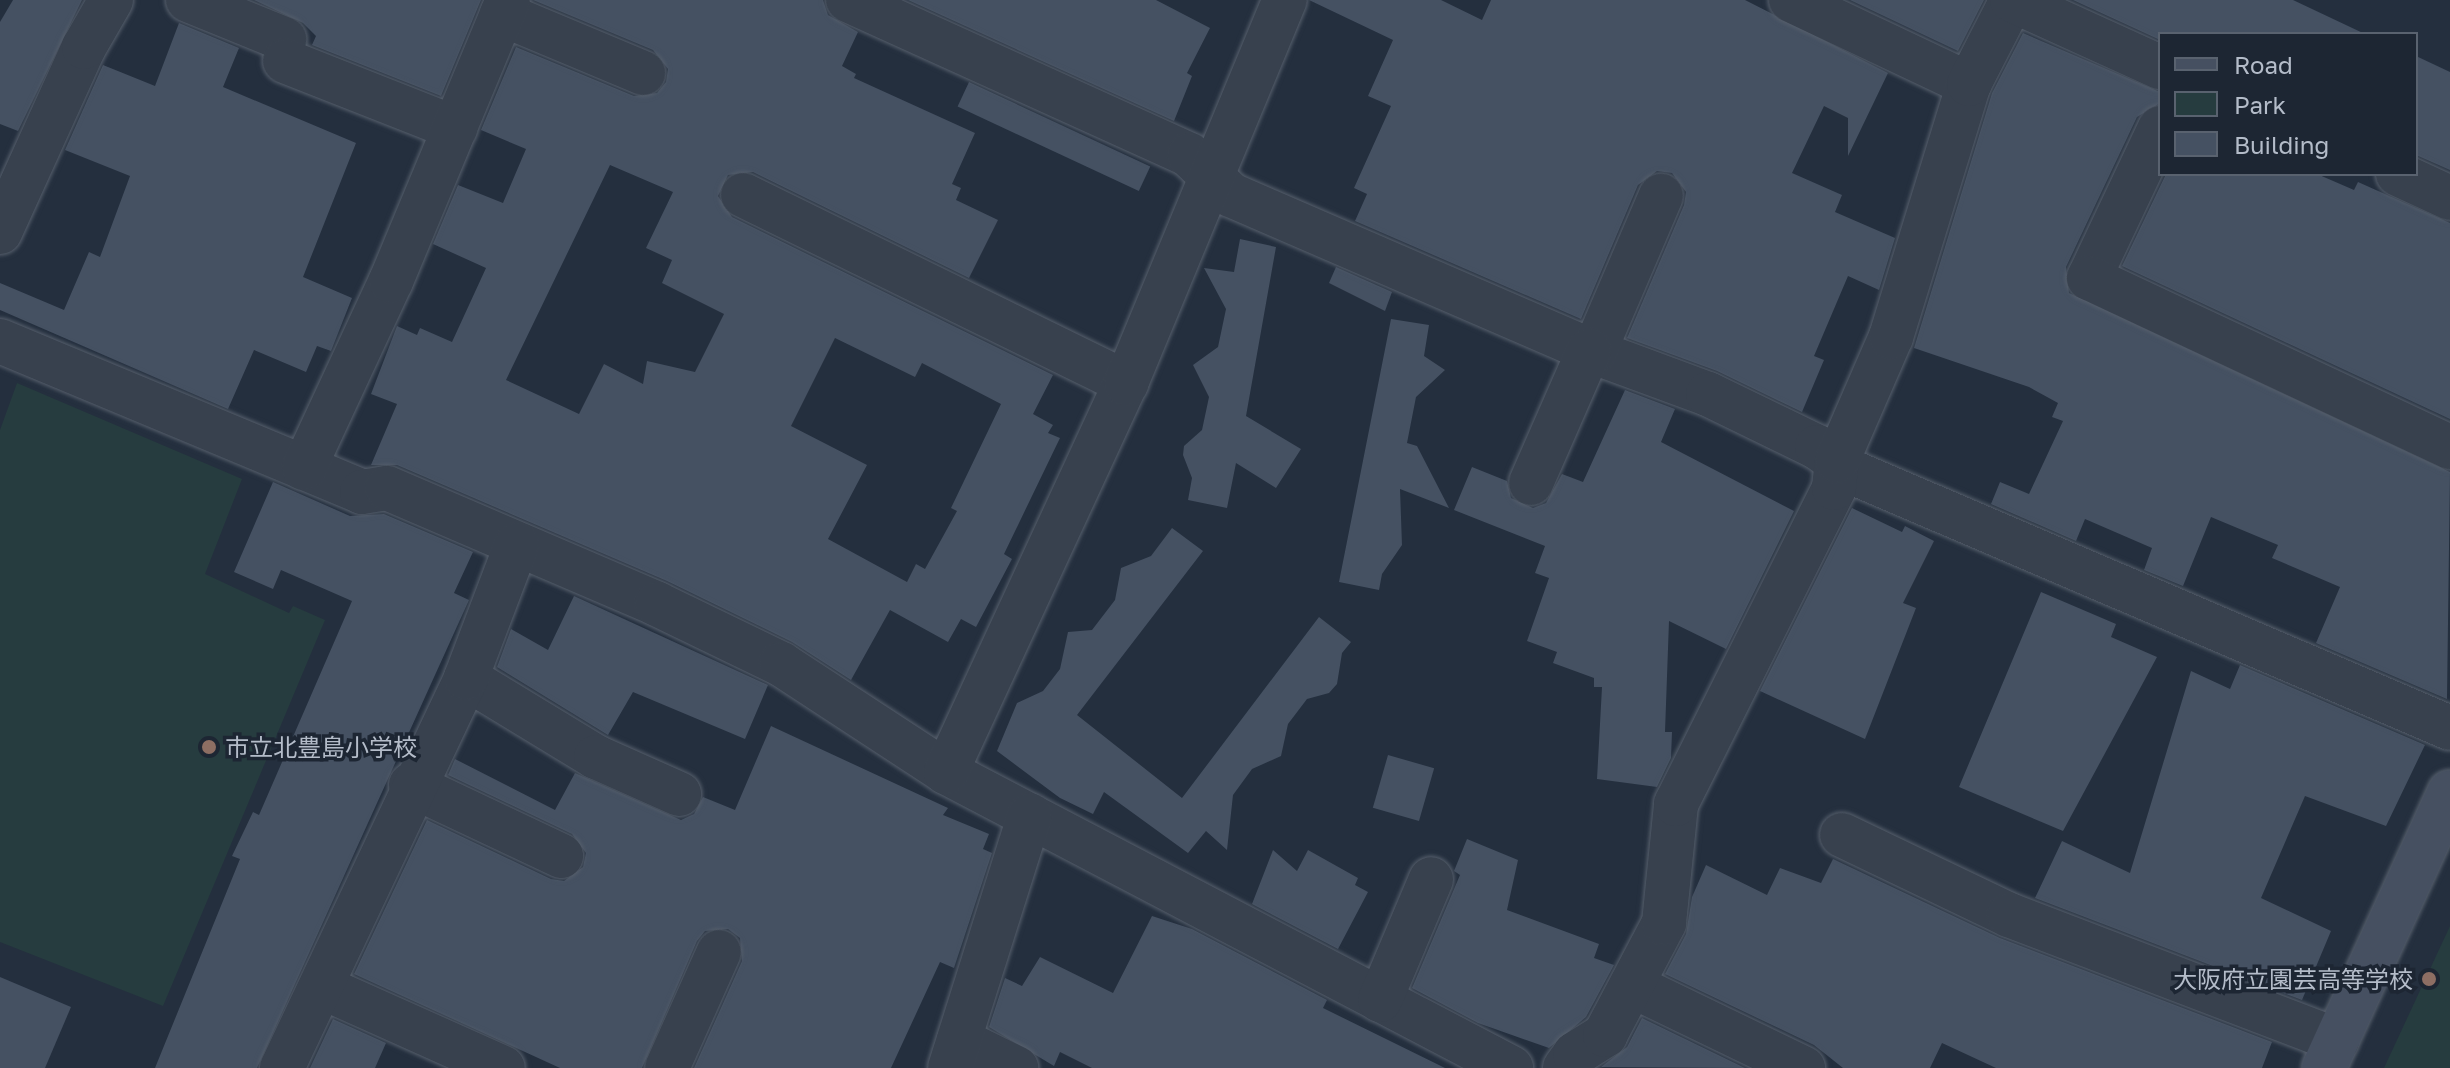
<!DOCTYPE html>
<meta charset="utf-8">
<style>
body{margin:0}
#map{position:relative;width:2450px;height:1068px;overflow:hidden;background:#242f3e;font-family:"Golos Text","Noto Sans JP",sans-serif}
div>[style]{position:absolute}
.green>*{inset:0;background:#263c3f}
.building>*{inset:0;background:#455162;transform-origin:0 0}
.roads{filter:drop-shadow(0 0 2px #565f6c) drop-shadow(0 0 2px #565f6c)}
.street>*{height:44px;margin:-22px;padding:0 22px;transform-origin:22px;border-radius:22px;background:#38414e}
.secondary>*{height:44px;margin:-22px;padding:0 22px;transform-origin:22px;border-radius:22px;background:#465061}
.dots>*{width:22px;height:22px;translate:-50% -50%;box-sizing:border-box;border:4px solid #1d2633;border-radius:50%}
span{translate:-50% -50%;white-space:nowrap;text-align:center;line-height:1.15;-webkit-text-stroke:7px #1d2633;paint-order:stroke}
.poi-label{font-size:24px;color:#b4bcc9}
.left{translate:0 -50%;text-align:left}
.right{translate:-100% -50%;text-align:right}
.legend{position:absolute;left:2158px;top:32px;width:260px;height:144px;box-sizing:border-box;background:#1d2633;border:2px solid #59626f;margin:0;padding:10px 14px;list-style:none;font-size:24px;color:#b4bcc9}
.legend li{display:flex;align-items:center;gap:16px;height:40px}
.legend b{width:40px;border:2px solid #59626f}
</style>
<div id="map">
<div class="green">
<div style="clip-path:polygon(17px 383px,242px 479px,205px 574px,289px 613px,293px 606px,325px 620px,163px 1006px,0 942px,0 430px)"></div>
<div style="clip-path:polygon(2450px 926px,2450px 1068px,2384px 1068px)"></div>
</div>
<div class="building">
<div style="clip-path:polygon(13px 0,82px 0,18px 131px,0 124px,0 22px)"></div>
<div style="clip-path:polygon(254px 0,481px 0,441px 96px,312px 45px,316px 36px,303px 23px)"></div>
<div style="clip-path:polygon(evenodd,533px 0,823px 0,828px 15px,858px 32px,842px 66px,856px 74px,854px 78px,975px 133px,952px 184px,961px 188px,956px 200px,998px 220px,969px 278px,753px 172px,728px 175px,718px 196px,732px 217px,1053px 375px,1033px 414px,1053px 425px,1048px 433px,1060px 438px,1004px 554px,1012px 559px,976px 627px,961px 619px,948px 642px,890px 610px,851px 680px,792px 642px,667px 581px,397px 465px,371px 465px,397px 404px,371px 394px,397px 326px,417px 335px,420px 328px,452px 342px,486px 268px,433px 244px,458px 185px,503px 203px,526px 149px,481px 130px,516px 47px,634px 96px,657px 93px,666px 82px,668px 69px,653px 50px,533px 0,610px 165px,673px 192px,646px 248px,672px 260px,662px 283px,724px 314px,695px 372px,647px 361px,643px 384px,604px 364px,579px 414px,506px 380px,610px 165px,533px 0,835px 338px,915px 377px,922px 363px,1001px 404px,951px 508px,957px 511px,925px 569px,916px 564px,907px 582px,828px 539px,867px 465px,791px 426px,835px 338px)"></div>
<div style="clip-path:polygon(908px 0,1156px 0,1210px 28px,1187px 73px,1192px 76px,1174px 121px)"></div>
<div style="clip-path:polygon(1309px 0,1441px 0,1482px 20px,1491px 0,1745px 0,1888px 73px,1848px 156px,1848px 118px,1824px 106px,1792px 173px,1842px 195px,1835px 212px,1895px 238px,1879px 290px,1848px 276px,1814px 356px,1824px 360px,1802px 412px,1717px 371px,1627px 338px,1684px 205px,1686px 192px,1672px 173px,1657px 171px,1638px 185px,1581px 319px,1355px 221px,1367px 194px,1354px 188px,1391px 106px,1368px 96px,1393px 40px)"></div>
<div style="clip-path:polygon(1850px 0,1984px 0,1958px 51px)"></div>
<div style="clip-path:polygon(2073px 0,2293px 0,2365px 34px,2160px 34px,2160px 40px)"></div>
<div style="clip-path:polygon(179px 23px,239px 48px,223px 87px,356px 143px,303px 277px,352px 298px,331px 351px,317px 346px,306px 372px,254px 350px,228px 409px,0 310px,0 283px,64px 310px,89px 252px,100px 257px,130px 176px,65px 150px,103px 65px,155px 86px)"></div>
<div style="clip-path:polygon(2023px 33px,2160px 92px,2160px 103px,2137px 117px,2066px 267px,2069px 293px,2450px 472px,2447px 699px,2316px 643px,2340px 587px,2272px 558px,2278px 545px,2211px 517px,2183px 586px,2144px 570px,2152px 548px,2085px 519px,2076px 541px,1991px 504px,2000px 482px,2029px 494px,2063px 421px,2052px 417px,2058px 403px,2029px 387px,1914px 348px,1992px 93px)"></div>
<div style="clip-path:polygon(2416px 56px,2450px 72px,2450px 170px,2416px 155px)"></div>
<div style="left:969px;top:82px;width:200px;height:27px;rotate:25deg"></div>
<div style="clip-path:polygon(2166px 174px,2317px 174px,2354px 190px,2358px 182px,2450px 223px,2450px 419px,2122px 266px)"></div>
<div style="clip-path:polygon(1240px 239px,1276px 247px,1246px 416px,1301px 449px,1276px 488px,1236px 463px,1227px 508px,1188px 500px,1192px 478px,1183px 455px,1184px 446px,1202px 430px,1209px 397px,1193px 365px,1218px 347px,1226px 309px,1204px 268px,1234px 272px)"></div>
<div style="clip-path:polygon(1336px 267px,1392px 292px,1385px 311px,1329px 283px)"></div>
<div style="clip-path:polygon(1391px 319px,1429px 325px,1424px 356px,1445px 370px,1416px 397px,1407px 443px,1417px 446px,1449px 508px,1400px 489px,1402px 545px,1382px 574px,1379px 590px,1339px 582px)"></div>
<div style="clip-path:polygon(1625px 390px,1675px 409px,1661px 442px,1794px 511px,1726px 649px,1669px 621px,1665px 732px,1672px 732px,1671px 758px,1657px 787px,1597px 779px,1602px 687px,1594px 687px,1594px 678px,1553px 663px,1557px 652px,1527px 641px,1549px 578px,1535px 573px,1545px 546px,1454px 510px,1472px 467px,1507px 481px,1511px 498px,1533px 508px,1546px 503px,1562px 474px,1583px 482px)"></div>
<div style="clip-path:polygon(273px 482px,350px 516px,384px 514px,473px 552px,454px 593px,469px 600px,257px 1068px,155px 1068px,240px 859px,232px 856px,253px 812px,259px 815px,352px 601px,281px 570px,273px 589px,234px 572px)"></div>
<div style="clip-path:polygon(1852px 508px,1902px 532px,1905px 526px,1934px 541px,1903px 603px,1916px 608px,1865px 739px,1760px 691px)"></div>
<div style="clip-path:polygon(1172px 528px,1203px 551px,1077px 715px,1182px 798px,1319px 617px,1351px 642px,1342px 653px,1337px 684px,1329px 693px,1307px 699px,1288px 724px,1281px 756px,1252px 769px,1233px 795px,1227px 850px,1206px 831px,1188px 853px,1104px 792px,1093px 814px,1060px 798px,997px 751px,1017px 703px,1043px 691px,1060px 669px,1068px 632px,1092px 630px,1115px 600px,1121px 568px,1151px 556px)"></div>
<div style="clip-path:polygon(2041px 592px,2116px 624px,2111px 637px,2157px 657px,2063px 831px,1959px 787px)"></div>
<div style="clip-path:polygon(574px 596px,768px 685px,745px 739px,633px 692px,608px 735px,497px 667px,511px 629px,548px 650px)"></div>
<div style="clip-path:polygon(2240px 665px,2425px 745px,2386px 826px,2305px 796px,2261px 898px,2331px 931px,2302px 1000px,2035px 898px,2062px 841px,2130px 873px,2191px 671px,2230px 689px)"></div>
<div style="clip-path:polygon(771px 726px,948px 808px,943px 815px,989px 834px,983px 849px,992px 853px,954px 968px,940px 962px,891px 1068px,694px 1068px,742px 961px,740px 938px,728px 929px,705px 931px,697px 941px,642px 1068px,560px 1068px,354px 974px,427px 820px,551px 879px,564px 881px,583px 867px,586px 853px,572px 834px,448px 775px,455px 759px,555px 810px,575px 773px,681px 820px,694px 814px,703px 797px,735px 810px)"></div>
<div style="left:1388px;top:755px;width:48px;height:55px;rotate:16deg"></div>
<div style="clip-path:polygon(1467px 839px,1518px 860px,1507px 910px,1599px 944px,1594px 958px,1614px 965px,1586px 1017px,1549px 1048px,1478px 1023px,1412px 988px,1460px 875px,1454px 871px)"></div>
<div style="clip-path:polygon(1273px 850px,1297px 871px,1308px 850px,1358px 878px,1355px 885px,1368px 892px,1338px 949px,1252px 904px)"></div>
<div style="clip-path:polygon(1833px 859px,2000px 938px,2272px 1042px,2262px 1068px,1996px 1068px,1942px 1043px,1930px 1068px,1843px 1068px,1814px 1045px,1665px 974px,1686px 934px,1692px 897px,1706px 865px,1767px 895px,1780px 868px,1821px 883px)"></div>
<div style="clip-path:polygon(1152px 916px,1192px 929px,1327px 1000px,1323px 1008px,1445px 1068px,1092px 1068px,1060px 1052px,1054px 1066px,989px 1027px,1005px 978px,1022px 986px,1040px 957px,1113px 993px)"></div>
<div style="clip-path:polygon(0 977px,71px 1007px,45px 1068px,0 1068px)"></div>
<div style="clip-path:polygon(1642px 1018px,1745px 1068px,1601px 1067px,1627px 1047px)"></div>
<div style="clip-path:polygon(333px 1019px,386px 1043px,375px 1068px,310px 1068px)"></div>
</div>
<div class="roads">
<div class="street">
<div style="left:188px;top:0;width:104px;rotate:22.1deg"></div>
<div style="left:848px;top:0;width:375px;rotate:24.4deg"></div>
<div style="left:1189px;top:155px;width:58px;rotate:43.6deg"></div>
<div style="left:1231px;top:195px;width:395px;rotate:23.4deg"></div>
<div style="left:1594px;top:352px;width:121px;rotate:20.2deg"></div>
<div style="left:1708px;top:394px;width:121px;rotate:25.9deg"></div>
<div style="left:1817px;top:447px;width:45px;rotate:35.1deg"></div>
<div style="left:1854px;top:473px;width:648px;rotate:23.16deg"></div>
<div style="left:1791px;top:0;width:197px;rotate:25.3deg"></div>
<div style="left:502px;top:14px;width:153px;rotate:22.7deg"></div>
<div style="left:285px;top:61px;width:183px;rotate:21.5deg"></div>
<div style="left:2160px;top:128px;width:166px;rotate:115.3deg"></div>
<div style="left:2089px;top:278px;width:399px;rotate:25.1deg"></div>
<div style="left:2398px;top:174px;width:57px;rotate:24.8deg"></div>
<div style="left:743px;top:195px;width:427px;rotate:26.1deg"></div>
<div style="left:0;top:232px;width:203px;rotate:-65.6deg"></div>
<div style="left:84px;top:47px;width:54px;rotate:-60.1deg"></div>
<div style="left:0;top:341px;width:392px;rotate:22.6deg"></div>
<div style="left:362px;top:492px;width:25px;rotate:-9deg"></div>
<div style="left:387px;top:488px;width:294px;rotate:23.2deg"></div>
<div style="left:657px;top:604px;width:138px;rotate:25.8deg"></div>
<div style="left:781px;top:664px;width:197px;rotate:33.2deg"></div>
<div style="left:946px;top:772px;width:638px;rotate:27.65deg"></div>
<div style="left:1594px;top:352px;width:170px;rotate:-66.8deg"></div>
<div style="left:304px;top:468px;width:206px;rotate:-65.1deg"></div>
<div style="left:391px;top:281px;width:304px;rotate:-67.4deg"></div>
<div style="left:1531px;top:483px;width:145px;rotate:-66.4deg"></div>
<div style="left:466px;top:678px;width:152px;rotate:31.3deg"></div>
<div style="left:596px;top:757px;width:91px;rotate:24deg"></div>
<div style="left:946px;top:772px;width:429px;rotate:-65.2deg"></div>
<div style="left:1126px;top:383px;width:415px;rotate:-67.5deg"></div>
<div style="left:411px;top:785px;width:166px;rotate:25.3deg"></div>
<div style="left:1842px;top:835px;width:185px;rotate:25.6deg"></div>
<div style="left:2009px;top:915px;width:351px;rotate:20.9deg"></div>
<div style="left:1633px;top:986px;width:189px;rotate:25.8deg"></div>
<div style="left:322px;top:987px;width:198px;rotate:24.1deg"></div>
<div style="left:1380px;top:1000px;width:131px;rotate:-67.1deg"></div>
<div style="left:959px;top:1040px;width:64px;rotate:26.2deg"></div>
<div style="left:282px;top:1068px;width:431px;rotate:-64.7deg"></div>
<div style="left:466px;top:678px;width:143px;rotate:-69.2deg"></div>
<div style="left:667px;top:1068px;width:127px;rotate:-65.9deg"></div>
<div style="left:950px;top:1068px;width:265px;rotate:-72.5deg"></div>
<div style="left:1565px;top:1068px;width:17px;rotate:-54deg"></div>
<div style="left:1575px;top:1054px;width:36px;rotate:-32deg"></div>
<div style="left:1605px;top:1035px;width:127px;rotate:-62.2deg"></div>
<div style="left:1664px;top:923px;width:120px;rotate:-84.2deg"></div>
<div style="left:1676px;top:804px;width:353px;rotate:-63.4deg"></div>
<div style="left:1834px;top:488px;width:27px;rotate:-84deg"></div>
<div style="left:1837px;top:461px;width:135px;rotate:-66.5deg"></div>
<div style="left:1891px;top:337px;width:265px;rotate:-72.9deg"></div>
<div style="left:1969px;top:84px;width:94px;rotate:-62.9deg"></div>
<div style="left:2012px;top:0;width:162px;rotate:24.4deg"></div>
</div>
<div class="secondary">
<div style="left:2324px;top:1068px;width:303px;rotate:-65.5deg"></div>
</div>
</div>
<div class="dots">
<div style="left:209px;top:747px;background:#8d6e63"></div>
<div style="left:2429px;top:979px;background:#8d6e63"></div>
</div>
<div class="poi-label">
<span class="left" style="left:225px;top:747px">市立北豊島小学校</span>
<span class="right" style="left:2413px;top:979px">大阪府立園芸高等学校</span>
</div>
<ul class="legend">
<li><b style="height:10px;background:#465061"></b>Road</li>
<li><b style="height:22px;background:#263c3f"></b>Park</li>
<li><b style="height:22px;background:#455162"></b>Building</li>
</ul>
</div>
